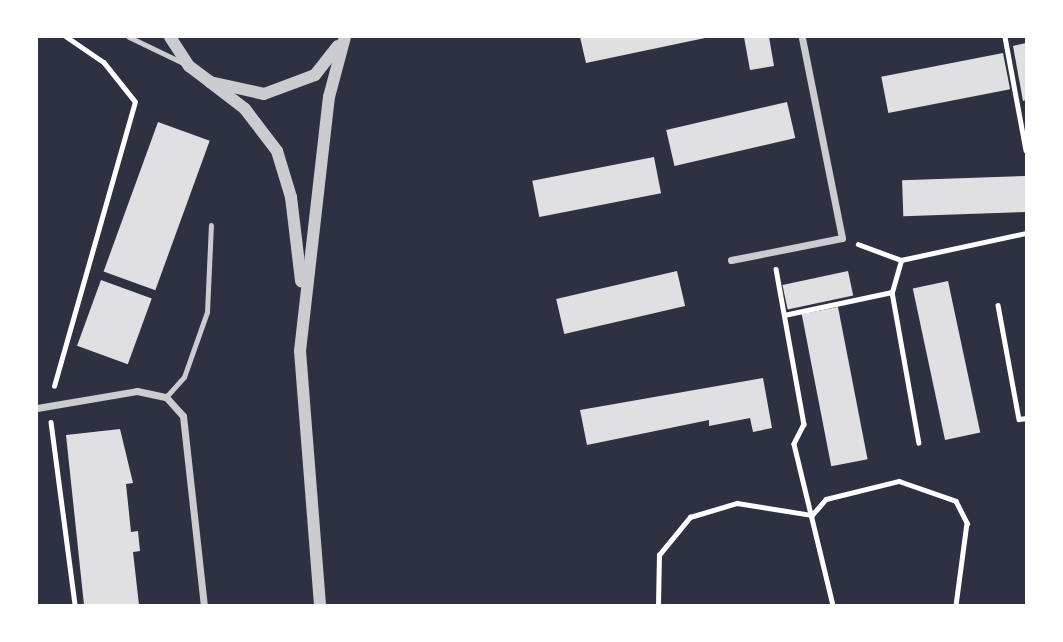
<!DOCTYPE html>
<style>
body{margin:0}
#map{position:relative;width:1063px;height:642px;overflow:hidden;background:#2d3142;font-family:"Exo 2",sans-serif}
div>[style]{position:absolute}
.building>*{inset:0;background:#e0e0e3;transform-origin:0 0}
.path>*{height:4.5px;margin:-2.25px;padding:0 2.25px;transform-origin:2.25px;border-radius:2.25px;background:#fff}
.service>*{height:5px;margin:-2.5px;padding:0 2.5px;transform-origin:2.5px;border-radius:2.5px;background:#caccd0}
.minor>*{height:7px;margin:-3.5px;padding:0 3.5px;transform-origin:3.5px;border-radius:3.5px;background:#caccd0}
.tertiary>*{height:12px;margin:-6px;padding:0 6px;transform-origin:6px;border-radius:6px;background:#caccd0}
span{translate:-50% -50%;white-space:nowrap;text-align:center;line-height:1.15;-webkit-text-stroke:7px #fff;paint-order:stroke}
.frame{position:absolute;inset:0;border:38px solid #fff;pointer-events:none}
</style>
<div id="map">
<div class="building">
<div style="clip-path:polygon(580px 37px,705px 37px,705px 38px,586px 63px)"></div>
<div style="clip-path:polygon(744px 37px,769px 37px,774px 66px,750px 70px)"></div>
<div style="clip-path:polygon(1026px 43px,1026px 100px,1023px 101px,1013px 46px)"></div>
<div style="left:1003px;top:53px;width:37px;height:124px;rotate:79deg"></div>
<div style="left:787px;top:102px;width:37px;height:124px;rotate:77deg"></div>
<div style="left:158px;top:122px;width:55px;height:159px;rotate:20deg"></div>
<div style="left:654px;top:157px;width:37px;height:124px;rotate:79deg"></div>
<div style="left:1025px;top:176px;width:36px;height:123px;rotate:88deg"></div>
<div style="left:677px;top:271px;width:36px;height:124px;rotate:77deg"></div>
<div style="left:848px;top:271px;width:25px;height:67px;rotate:78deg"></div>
<div style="left:101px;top:280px;width:54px;height:70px;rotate:20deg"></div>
<div style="left:948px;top:281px;width:155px;height:36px;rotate:78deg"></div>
<div style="left:838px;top:307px;width:155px;height:37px;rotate:79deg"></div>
<div style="clip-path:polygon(763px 378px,772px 428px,753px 432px,750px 418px,709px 426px,709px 420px,587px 445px,580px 410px)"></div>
<div style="clip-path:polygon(120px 429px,133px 483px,126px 484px,131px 532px,138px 531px,140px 551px,133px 552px,139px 605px,84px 605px,66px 435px)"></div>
</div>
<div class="path">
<div style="left:1005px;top:37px;width:115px;rotate:79.5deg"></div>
<div style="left:858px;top:244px;width:46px;rotate:20.4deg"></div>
<div style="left:901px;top:260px;width:128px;rotate:-12.2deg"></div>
<div style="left:776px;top:269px;width:158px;rotate:79.8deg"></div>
<div style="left:804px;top:424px;width:22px;rotate:117deg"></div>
<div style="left:794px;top:444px;width:166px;rotate:76.4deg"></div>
<div style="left:892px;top:292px;width:153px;rotate:79.9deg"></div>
<div style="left:998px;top:305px;width:116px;rotate:79.6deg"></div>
<div style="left:1019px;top:419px;width:7px;rotate:-8deg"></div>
<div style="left:784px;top:315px;width:110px;rotate:-12deg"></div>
<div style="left:892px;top:292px;width:33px;rotate:-74deg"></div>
<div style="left:54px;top:386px;width:295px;rotate:-74.1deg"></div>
<div style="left:135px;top:102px;width:50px;rotate:-128.5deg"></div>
<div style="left:104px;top:63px;width:46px;rotate:-145.6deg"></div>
<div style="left:51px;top:422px;width:185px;rotate:82.5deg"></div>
<div style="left:658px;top:605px;width:50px;rotate:-88.9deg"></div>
<div style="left:659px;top:555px;width:49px;rotate:-50.8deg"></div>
<div style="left:690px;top:517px;width:49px;rotate:-16.6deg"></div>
<div style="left:737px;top:503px;width:76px;rotate:9.1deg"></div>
<div style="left:812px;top:515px;width:21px;rotate:-49deg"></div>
<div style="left:826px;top:499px;width:75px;rotate:-13.9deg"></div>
<div style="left:899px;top:481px;width:60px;rotate:19.3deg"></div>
<div style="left:956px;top:501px;width:25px;rotate:63deg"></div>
<div style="left:967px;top:523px;width:83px;rotate:97.6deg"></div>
</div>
<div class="service">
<div style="left:129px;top:37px;width:60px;rotate:25.7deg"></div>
<div style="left:166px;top:397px;width:27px;rotate:-48deg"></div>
<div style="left:184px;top:377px;width:69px;rotate:-70.5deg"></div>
<div style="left:207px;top:312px;width:87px;rotate:-87.4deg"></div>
</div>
<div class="minor">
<div style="left:731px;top:260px;width:113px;rotate:-11.2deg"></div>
<div style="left:842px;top:238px;width:205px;rotate:-101.3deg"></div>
<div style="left:37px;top:408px;width:101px;rotate:-9.6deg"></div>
<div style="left:137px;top:391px;width:30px;rotate:12deg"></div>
<div style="left:166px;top:397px;width:25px;rotate:48deg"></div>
<div style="left:183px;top:416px;width:190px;rotate:83.7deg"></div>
</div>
<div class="tertiary">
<div style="left:170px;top:37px;width:35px;rotate:57deg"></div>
<div style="left:189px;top:66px;width:26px;rotate:37deg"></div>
<div style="left:210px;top:82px;width:55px;rotate:12.5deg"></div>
<div style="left:264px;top:94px;width:54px;rotate:-20.4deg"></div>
<div style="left:315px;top:75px;width:37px;rotate:-52deg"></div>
<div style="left:210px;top:82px;width:44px;rotate:37.6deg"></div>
<div style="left:245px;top:109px;width:53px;rotate:52.7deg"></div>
<div style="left:277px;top:151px;width:48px;rotate:73.1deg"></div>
<div style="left:291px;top:197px;width:85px;rotate:83.2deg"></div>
<div style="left:320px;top:605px;width:255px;rotate:-94.5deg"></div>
<div style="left:300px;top:351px;width:256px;rotate:-83.5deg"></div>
<div style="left:329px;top:97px;width:62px;rotate:-75.1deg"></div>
</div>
<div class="frame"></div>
</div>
